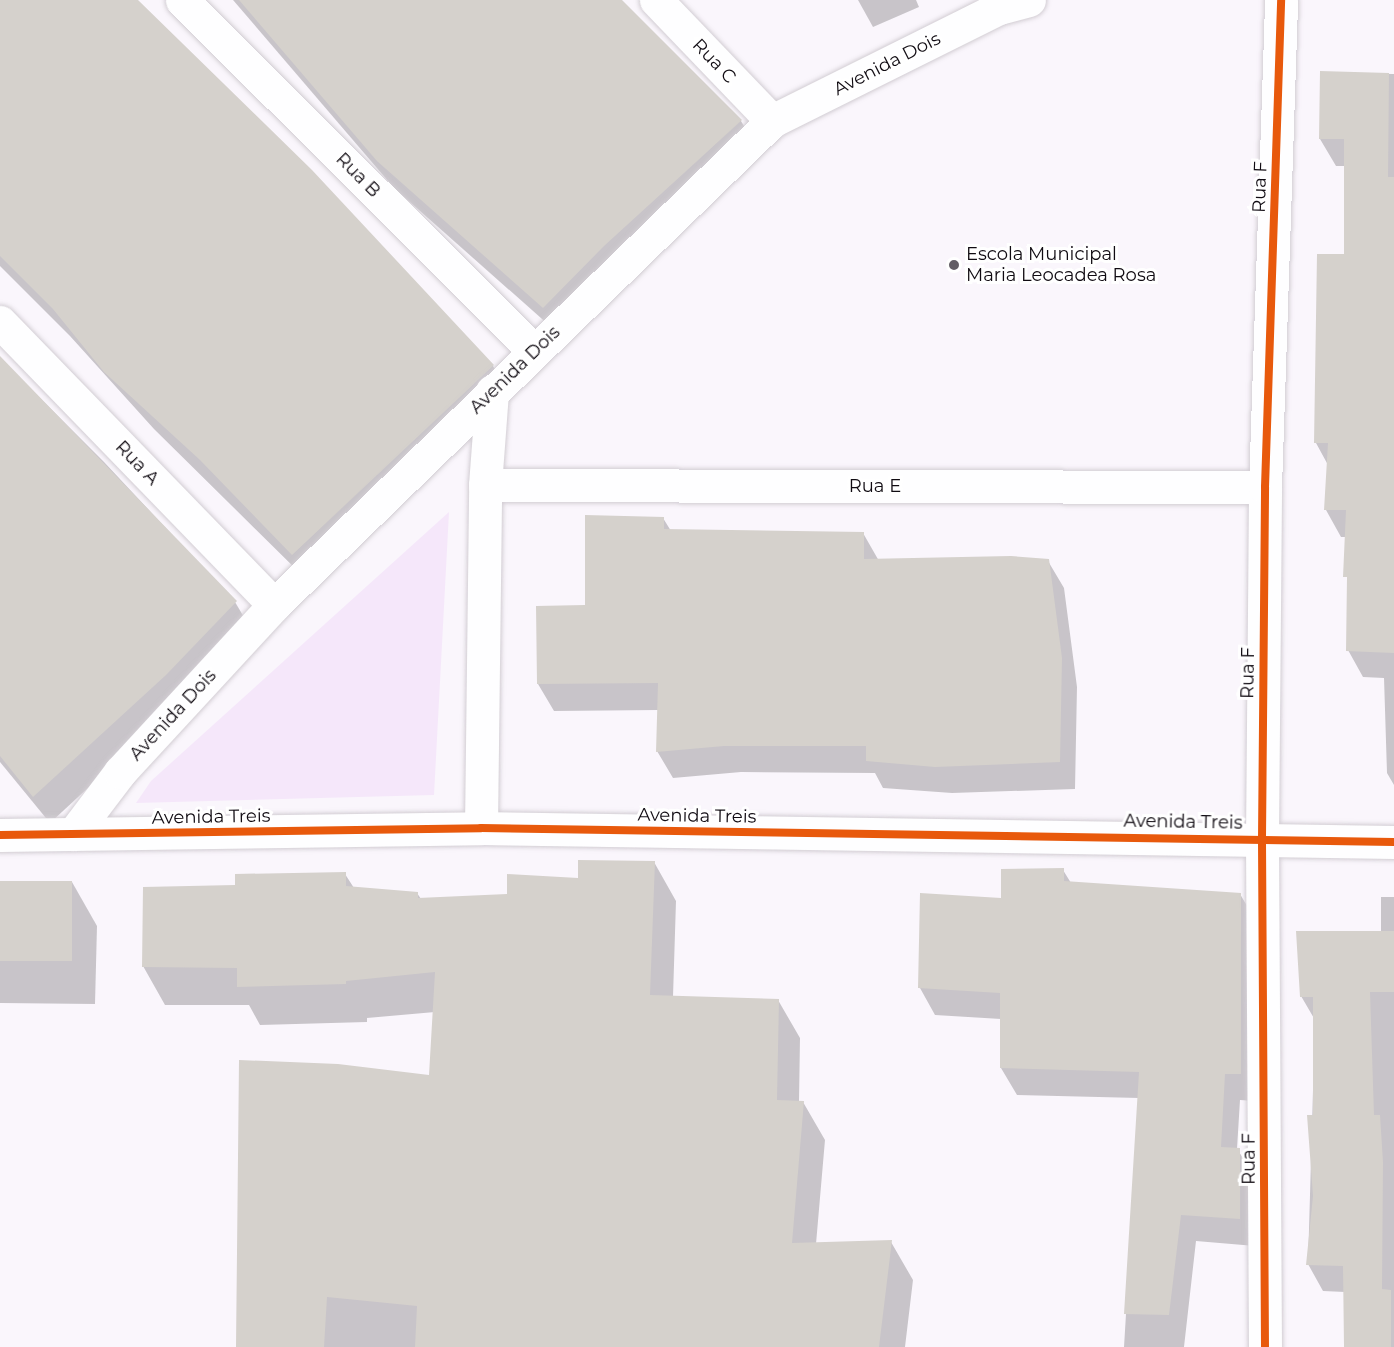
<!DOCTYPE html>
<style>
body{margin:0}
#map{position:relative;width:1394px;height:1347px;overflow:hidden;background:#faf6fc;font-family:Montserrat,sans-serif}
div>[style]{position:absolute}
.green>*{inset:0;background:#f5e7fa}
.shadow>*{inset:0;background:#0003}
.building>*{inset:0;background:#d5d1cc;transform-origin:0 0}
.roads{filter:drop-shadow(0 0 2px #d2cdd3) drop-shadow(0 0 2px #d2cdd3)}
.minor>*{height:33px;margin:-16.5px;padding:0 16.5px;transform-origin:16.5px;border-radius:16.5px;background:#fefeff}
.cycleway>*{height:8px;margin:-4px;padding:0 4px;transform-origin:4px;border-radius:4px;background:#e8590c}
.dots>*{width:16px;height:16px;translate:-50% -50%;box-sizing:border-box;border:3px solid #fff;border-radius:50%}
span{translate:-50% -50%;white-space:nowrap;text-align:center;line-height:1.15;-webkit-text-stroke:6px #fff;paint-order:stroke}
.street-label{font-size:18px;color:#100b12}
.poi-label{font-size:18px;color:#100b12}
.left{translate:0 -50%;text-align:left}
</style>
<div id="map">
<div class="green">
<div style="clip-path:polygon(449px 512px,434px 795px,136px 803px,151px 781px)"></div>
</div>
<div class="shadow">
<div style="clip-path:polygon(0 0,136px 0,493px 366px,508px 393px,308px 581px,154px 429px,70px 336px,0 266px)"></div>
<div style="clip-path:polygon(233px 0,621px 0,741px 121px,757px 148px,559px 334px,394px 188px)"></div>
<div style="clip-path:polygon(858px 0,916px 0,919px 7px,873px 27px)"></div>
<div style="clip-path:polygon(1322px 73px,1394px 74px,1394px 785px,1387px 773px,1384px 678px,1363px 677px,1348px 650px,1347px 537px,1341px 537px,1326px 510px,1328px 465px,1316px 443px,1319px 255px,1345px 255px,1346px 166px,1336px 166px,1320px 139px)"></div>
<div style="clip-path:polygon(0 358px,104px 462px,235px 602px,251px 629px,182px 701px,50px 823px,0 762px)"></div>
<div style="clip-path:polygon(663px 518px,671px 531px,863px 533px,879px 561px,1048px 561px,1064px 588px,1077px 687px,1075px 789px,952px 793px,883px 788px,875px 773px,741px 772px,673px 778px,657px 751px,659px 710px,554px 711px,538px 684px,586px 607px)"></div>
<div style="clip-path:polygon(654px 862px,676px 901px,673px 997px,778px 1000px,800px 1038px,799px 1102px,803px 1102px,825px 1140px,816px 1244px,891px 1242px,913px 1280px,905px 1347px,237px 1347px,431px 1077px,435px 1012px,367px 1018px,367px 1022px,260px 1025px,249px 1005px,165px 1005px,143px 966px,237px 887px,345px 874px,354px 888px,417px 893px,421px 899px,509px 895px)"></div>
<div style="clip-path:polygon(1063px 870px,1071px 883px,1240px 894px,1256px 921px,1255px 1101px,1240px 1100px,1237px 1149px,1255px 1176px,1255px 1246px,1196px 1241px,1184px 1347px,1124px 1347px,1139px 1098px,1017px 1095px,1001px 1068px,1001px 1019px,935px 1015px,920px 988px,1002px 900px)"></div>
<div style="clip-path:polygon(0 881px,72px 882px,97px 926px,95px 1004px,0 1003px)"></div>
<div style="clip-path:polygon(1381px 897px,1394px 897px,1394px 1347px,1345px 1347px,1345px 1292px,1323px 1291px,1308px 1264px,1315px 1020px,1301px 996px,1381px 932px)"></div>
</div>
<div class="building">
<div style="clip-path:polygon(0 0,138px 0,312px 170px,494px 365px,292px 555px,200px 460px,104px 372px,53px 309px,0 256px)"></div>
<div style="clip-path:polygon(239px 0,622px 0,742px 120px,604px 246px,543px 308px,377px 161px)"></div>
<div style="clip-path:polygon(1320px 71px,1389px 73px,1388px 177px,1394px 177px,1394px 653px,1346px 651px,1347px 577px,1343px 577px,1346px 510px,1324px 510px,1328px 443px,1314px 443px,1317px 254px,1344px 254px,1344px 139px,1319px 139px)"></div>
<div style="clip-path:polygon(0 356px,237px 601px,166px 675px,33px 797px,0 756px)"></div>
<div style="clip-path:polygon(585px 515px,664px 517px,664px 529px,864px 532px,864px 559px,1011px 556px,1049px 559px,1062px 658px,1060px 762px,935px 767px,866px 761px,866px 746px,724px 746px,656px 752px,658px 683px,537px 684px,536px 606px,585px 605px)"></div>
<div style="clip-path:polygon(578px 860px,655px 861px,650px 995px,779px 999px,777px 1100px,804px 1101px,792px 1243px,892px 1240px,879px 1347px,415px 1347px,417px 1306px,327px 1297px,324px 1347px,236px 1347px,239px 1060px,338px 1064px,429px 1075px,435px 972px,346px 981px,346px 984px,237px 987px,237px 968px,142px 967px,143px 887px,235px 885px,235px 874px,346px 872px,346px 886px,418px 892px,418px 898px,507px 894px,507px 874px,578px 878px)"></div>
<div style="clip-path:polygon(1064px 868px,1064px 881px,1241px 893px,1241px 1074px,1225px 1074px,1221px 1147px,1240px 1148px,1240px 1219px,1181px 1215px,1169px 1315px,1124px 1314px,1139px 1072px,1000px 1068px,1000px 993px,918px 988px,920px 893px,1001px 898px,1001px 869px)"></div>
<div style="left:0;top:881px;width:72px;height:80px"></div>
<div style="clip-path:polygon(1296px 931px,1394px 931px,1394px 992px,1370px 992px,1374px 1115px,1380px 1115px,1383px 1162px,1382px 1289px,1391px 1290px,1391px 1347px,1344px 1347px,1343px 1266px,1306px 1265px,1313px 1196px,1307px 1115px,1313px 1115px,1313px 997px,1300px 997px)"></div>
</div>
<div class="roads">
<div class="minor">
<div style="left:182px;top:0;width:497px;rotate:44.9deg"></div>
<div style="left:656px;top:0;width:168px;rotate:46.2deg"></div>
<div style="left:0;top:322px;width:394px;rotate:45.9deg"></div>
<div style="left:485px;top:485px;width:780px;rotate:0.15deg"></div>
<div style="left:481px;top:828px;width:343px;rotate:-89.3deg"></div>
<div style="left:485px;top:485px;width:94px;rotate:-85.7deg"></div>
<div style="left:73px;top:834px;width:78px;rotate:-52.8deg"></div>
<div style="left:120px;top:772px;width:227px;rotate:-47.3deg"></div>
<div style="left:274px;top:605px;width:694px;rotate:-44.18deg"></div>
<div style="left:772px;top:121px;width:254px;rotate:-26.5deg"></div>
<div style="left:999px;top:8px;width:31px;rotate:-15deg"></div>
<div style="left:0;top:835px;width:481px;rotate:-0.8deg"></div>
<div style="left:481px;top:828px;width:913px;rotate:0.88deg"></div>
<div style="left:1265px;top:1347px;width:509px;rotate:-90.34deg"></div>
<div style="left:1262px;top:838px;width:351px;rotate:-89.5deg"></div>
<div style="left:1265px;top:487px;width:487px;rotate:-88.1deg"></div>
</div>
</div>
<div class="cycleway">
<div style="left:0;top:835px;width:481px;rotate:-0.8deg"></div>
<div style="left:481px;top:828px;width:913px;rotate:0.88deg"></div>
<div style="left:1265px;top:1347px;width:509px;rotate:-90.34deg"></div>
<div style="left:1262px;top:838px;width:351px;rotate:-89.5deg"></div>
<div style="left:1265px;top:487px;width:487px;rotate:-88.1deg"></div>
</div>
<div class="dots">
<div style="left:954px;top:265px;background:#625d64"></div>
</div>
<div class="street-label">
<span style="left:714px;top:61px;rotate:46deg">Rua C</span>
<span style="left:887px;top:64px;rotate:-27deg">Avenida Dois</span>
<span style="left:358px;top:175px;rotate:45deg">Rua B</span>
<span style="left:1260px;top:187px;rotate:-88deg">Rua F</span>
<span style="left:515px;top:370px;rotate:-44deg">Avenida Dois</span>
<span style="left:137px;top:463px;rotate:46deg">Rua A</span>
<span style="left:875px;top:486px">Rua E</span>
<span style="left:1248px;top:673px;rotate:-89deg">Rua F</span>
<span style="left:173px;top:715px;rotate:-47deg">Avenida Dois</span>
<span style="left:697px;top:816px;rotate:1deg">Avenida Treis</span>
<span style="left:211px;top:817px;rotate:-1deg">Avenida Treis</span>
<span style="left:1183px;top:822px;rotate:1deg">Avenida Treis</span>
<span style="left:1249px;top:1159px;rotate:-90deg">Rua F</span>
</div>
<div class="poi-label">
<span class="left" style="left:966px;top:265px">Escola Municipal<br>Maria Leocadea Rosa</span>
</div>
</div>
